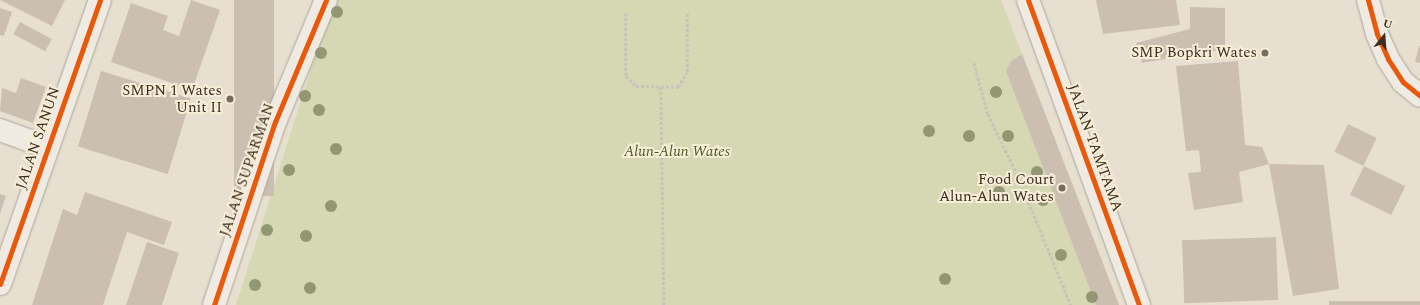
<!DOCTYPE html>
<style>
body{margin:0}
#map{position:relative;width:1420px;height:305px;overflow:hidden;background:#e7e0d1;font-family:Spectral,serif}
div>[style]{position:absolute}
.green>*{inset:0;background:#d6d7b3}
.building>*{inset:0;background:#cbbfb2;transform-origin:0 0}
.path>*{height:2.5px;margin-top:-1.25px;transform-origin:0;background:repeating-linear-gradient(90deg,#c8c2b9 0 3px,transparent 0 5px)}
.roads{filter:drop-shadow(0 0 1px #ada599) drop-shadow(0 0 1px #ada599)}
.minor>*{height:22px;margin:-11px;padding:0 11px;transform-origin:11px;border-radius:11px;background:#efebe3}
.tertiary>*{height:22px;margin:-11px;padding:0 11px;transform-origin:11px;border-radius:11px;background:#efebe3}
.cycleway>*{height:5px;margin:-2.5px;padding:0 2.5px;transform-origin:2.5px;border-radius:2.5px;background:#e8590c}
.trees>*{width:12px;height:12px;margin:-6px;border-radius:50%;background:#929673}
.dots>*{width:11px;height:11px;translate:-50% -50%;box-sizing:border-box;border:2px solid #f7eed8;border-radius:50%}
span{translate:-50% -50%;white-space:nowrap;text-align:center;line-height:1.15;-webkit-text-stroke:4px #f7eed8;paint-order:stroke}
.poi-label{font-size:15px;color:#3d2e20}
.right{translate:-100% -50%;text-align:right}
.street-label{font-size:15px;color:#3d2e20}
.park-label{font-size:15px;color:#4d5a26;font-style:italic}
.north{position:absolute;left:1364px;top:16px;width:40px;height:40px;-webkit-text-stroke:3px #f7eed8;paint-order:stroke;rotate:17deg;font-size:11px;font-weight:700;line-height:16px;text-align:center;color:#3d2e20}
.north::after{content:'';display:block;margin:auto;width:14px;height:18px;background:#3d2e20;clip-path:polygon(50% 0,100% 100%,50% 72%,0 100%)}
</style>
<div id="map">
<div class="green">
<div style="clip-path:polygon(333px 0,1001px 0,1119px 305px,236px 305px)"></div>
</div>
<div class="building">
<div style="clip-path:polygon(0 0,65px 0,52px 26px)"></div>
<div style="clip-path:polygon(191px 0,220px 10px,192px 90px,111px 62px,131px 3px,168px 16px,163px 30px,179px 36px)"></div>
<div style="left:234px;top:0;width:40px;height:196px"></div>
<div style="clip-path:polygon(1096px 0,1176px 0,1180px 25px,1103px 34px)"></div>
<div style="clip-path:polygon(1190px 7px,1225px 8px,1225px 49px,1142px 63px,1136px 43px,1190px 29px)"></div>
<div style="clip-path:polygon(0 8px,12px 12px,4px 36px,0 35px)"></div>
<div style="left:20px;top:22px;width:36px;height:14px;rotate:28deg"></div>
<div style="clip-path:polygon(1419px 46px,1420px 46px,1420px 63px,1415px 62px)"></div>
<div style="clip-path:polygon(1022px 54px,1119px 305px,1096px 305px,1006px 71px,1011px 61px)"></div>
<div style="clip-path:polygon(1238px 61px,1245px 145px,1262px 147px,1269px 164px,1239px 172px,1243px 202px,1194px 210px,1188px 173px,1201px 172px,1199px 150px,1186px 151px,1176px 66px)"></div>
<div style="left:101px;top:71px;width:94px;height:79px;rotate:17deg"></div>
<div style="clip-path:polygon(21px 78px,46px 87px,33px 123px,0 111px,2px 88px,16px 93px)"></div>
<div style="left:1348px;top:124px;width:32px;height:31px;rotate:26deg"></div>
<div style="clip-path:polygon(1269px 164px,1324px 165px,1339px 289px,1293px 296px)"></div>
<div style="left:1364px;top:166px;width:46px;height:32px;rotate:26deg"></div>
<div style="clip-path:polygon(85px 192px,172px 222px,164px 245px,127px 232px,103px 305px,32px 305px,63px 209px,77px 215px)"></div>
<div style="clip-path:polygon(0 194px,6px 196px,0 214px)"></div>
<div style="left:1276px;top:237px;width:63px;height:94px;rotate:88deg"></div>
<div style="clip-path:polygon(147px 242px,179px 253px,162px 305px,126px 305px)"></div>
<div style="left:1329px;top:301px;width:91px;height:4px"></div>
</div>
<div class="path">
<div style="left:626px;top:13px;width:63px;rotate:90deg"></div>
<div style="left:626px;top:76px;width:14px;rotate:45deg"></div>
<div style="left:636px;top:86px;width:42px;rotate:1.4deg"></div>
<div style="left:678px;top:87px;width:17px;rotate:-59deg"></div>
<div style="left:687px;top:72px;width:60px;rotate:-90deg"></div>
<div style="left:974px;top:63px;width:53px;rotate:74.6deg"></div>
<div style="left:988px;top:114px;width:67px;rotate:64.2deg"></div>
<div style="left:1017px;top:174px;width:142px;rotate:67.6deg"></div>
<div style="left:661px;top:87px;width:218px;rotate:89.2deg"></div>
</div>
<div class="roads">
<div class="minor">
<div style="left:0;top:130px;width:50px;rotate:19.9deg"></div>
</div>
<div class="tertiary">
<div style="left:1028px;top:0;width:325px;rotate:70deg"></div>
<div style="left:1368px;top:0;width:35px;rotate:75deg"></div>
<div style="left:1377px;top:34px;width:27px;rotate:66deg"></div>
<div style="left:1388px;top:59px;width:27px;rotate:57deg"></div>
<div style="left:1403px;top:82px;width:22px;rotate:39deg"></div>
<div style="left:0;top:284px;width:301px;rotate:-70.6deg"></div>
<div style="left:214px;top:305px;width:193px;rotate:-71.6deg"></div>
<div style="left:275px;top:122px;width:132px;rotate:-67.3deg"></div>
</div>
</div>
<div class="cycleway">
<div style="left:1028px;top:0;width:325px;rotate:70deg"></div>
<div style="left:1368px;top:0;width:35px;rotate:75deg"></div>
<div style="left:1377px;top:34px;width:27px;rotate:66deg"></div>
<div style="left:1388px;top:59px;width:27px;rotate:57deg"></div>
<div style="left:1403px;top:82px;width:22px;rotate:39deg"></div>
<div style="left:0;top:284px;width:301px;rotate:-70.6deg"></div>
<div style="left:214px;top:305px;width:193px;rotate:-71.6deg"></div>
<div style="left:275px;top:122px;width:132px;rotate:-67.3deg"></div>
</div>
<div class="trees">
<div style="left:337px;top:12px"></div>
<div style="left:321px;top:53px"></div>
<div style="left:996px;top:92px"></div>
<div style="left:305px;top:96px"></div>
<div style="left:319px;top:110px"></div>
<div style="left:929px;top:131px"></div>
<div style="left:969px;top:136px"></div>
<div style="left:1008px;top:136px"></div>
<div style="left:336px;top:149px"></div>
<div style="left:289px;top:170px"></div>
<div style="left:1037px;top:172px"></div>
<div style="left:999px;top:192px"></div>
<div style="left:1043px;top:200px"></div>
<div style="left:331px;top:206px"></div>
<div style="left:267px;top:230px"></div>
<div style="left:306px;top:236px"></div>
<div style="left:1061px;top:255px"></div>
<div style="left:945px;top:279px"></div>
<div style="left:255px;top:285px"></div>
<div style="left:310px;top:288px"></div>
<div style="left:1092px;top:297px"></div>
</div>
<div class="dots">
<div style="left:1265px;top:53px;background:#786c5e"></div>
<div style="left:230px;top:99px;background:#786c5e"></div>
<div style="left:1062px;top:188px;background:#786c5e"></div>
</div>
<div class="poi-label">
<span class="right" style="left:1257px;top:53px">SMP Bopkri Wates</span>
<span class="right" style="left:222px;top:99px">SMPN 1 Wates<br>Unit II</span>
<span class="right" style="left:1054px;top:188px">Food Court<br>Alun-Alun Wates</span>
</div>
<div class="street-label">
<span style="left:38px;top:138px;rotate:-71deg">JALAN SANUN</span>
<span style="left:1095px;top:148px;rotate:70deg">JALAN TAMTAMA</span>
<span style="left:247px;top:170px;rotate:-71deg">JALAN SUPARMAN</span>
</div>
<div class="park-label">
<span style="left:677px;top:152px">Alun-Alun Wates</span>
</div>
<div class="north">U</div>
</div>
